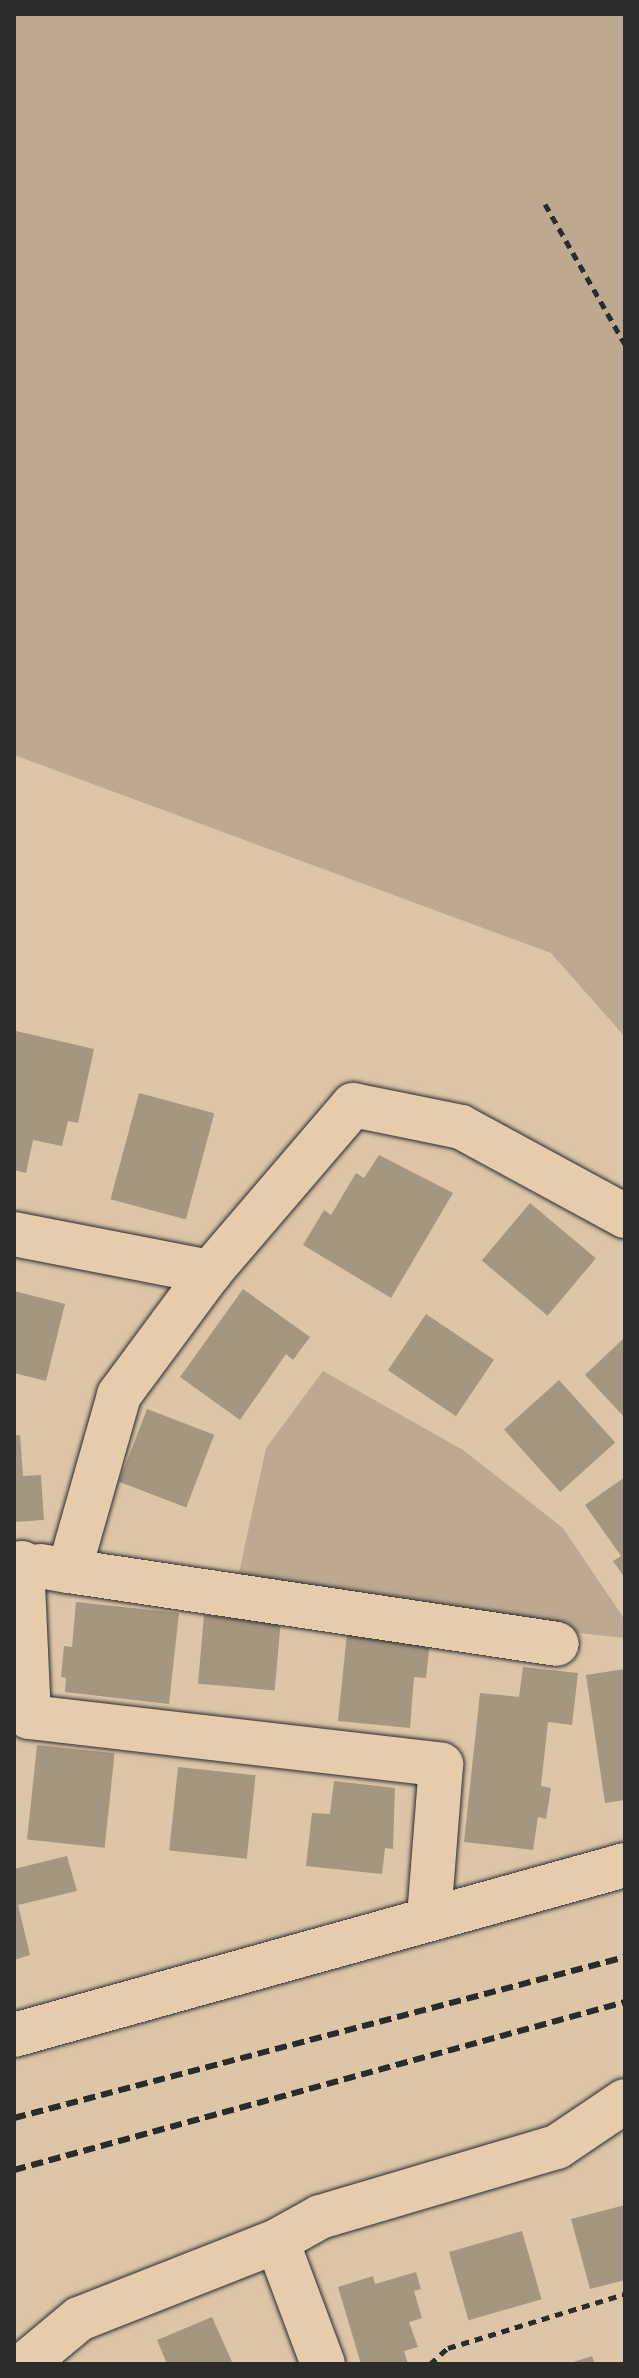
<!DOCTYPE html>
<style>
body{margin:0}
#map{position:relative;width:639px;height:2378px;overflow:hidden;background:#ddc6a7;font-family:Kalam,sans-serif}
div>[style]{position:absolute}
.green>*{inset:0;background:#bca990}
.building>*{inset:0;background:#a59680;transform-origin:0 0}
.path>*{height:5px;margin-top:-2.5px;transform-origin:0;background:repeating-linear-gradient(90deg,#2b2b2b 0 8px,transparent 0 14px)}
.roads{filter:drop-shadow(0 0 2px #2b2b2b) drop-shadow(0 0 2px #2b2b2b)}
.minor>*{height:44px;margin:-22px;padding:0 22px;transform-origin:22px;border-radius:22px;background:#e4ccac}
.rail>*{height:6px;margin-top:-3px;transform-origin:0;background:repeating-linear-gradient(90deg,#2b2b2b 0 12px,transparent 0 18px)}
span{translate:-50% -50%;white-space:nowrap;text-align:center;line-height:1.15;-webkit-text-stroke:7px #e4ccac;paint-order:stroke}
.frame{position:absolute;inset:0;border:16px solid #2b2b2b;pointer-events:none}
</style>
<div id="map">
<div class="green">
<div style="clip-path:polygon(14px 14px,625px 14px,625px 1037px,551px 953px,14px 755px)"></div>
<div style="clip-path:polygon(323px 1371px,463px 1450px,563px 1528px,625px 1620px,625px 1638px,234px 1596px,266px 1448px)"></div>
</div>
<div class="building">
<div style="clip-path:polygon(16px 1031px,94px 1049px,78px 1123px,68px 1121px,62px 1146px,33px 1140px,26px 1173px,14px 1170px)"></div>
<div style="left:139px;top:1093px;width:78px;height:110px;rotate:15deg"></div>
<div style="clip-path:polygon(379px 1155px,453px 1193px,391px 1298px,303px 1245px,324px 1210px,331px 1215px,356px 1173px,364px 1178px)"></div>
<div style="left:530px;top:1203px;width:86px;height:75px;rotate:40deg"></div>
<div style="clip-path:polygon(243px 1289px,310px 1337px,293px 1360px,286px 1354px,240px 1420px,180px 1377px)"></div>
<div style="clip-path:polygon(14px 1291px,65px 1304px,46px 1381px,14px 1373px)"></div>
<div style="left:426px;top:1314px;width:82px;height:68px;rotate:34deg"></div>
<div style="clip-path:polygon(625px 1337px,625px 1418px,585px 1375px)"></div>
<div style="left:559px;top:1380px;width:84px;height:74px;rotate:48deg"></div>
<div style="left:147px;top:1409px;width:72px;height:78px;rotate:21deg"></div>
<div style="clip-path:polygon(14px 1435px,20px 1435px,23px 1476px,41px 1475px,44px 1520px,14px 1522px)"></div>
<div style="clip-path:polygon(625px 1477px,625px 1578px,613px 1561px,621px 1556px,585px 1505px)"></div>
<div style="clip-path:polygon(76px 1602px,179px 1613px,169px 1704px,65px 1692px,66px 1678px,61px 1677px,64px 1646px,72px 1647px)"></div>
<div style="left:204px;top:1615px;width:77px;height:69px;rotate:5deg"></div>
<div style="clip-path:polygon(347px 1633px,430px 1641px,426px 1678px,414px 1677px,410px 1728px,338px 1721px)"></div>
<div style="clip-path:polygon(523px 1667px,578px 1673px,572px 1725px,548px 1722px,541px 1786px,551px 1788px,546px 1819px,538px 1817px,533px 1850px,464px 1842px,480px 1693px,519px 1697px)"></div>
<div style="clip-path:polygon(625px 1669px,625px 1800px,605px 1803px,586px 1675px)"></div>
<div style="left:37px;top:1745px;width:78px;height:95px;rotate:6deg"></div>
<div style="left:178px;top:1767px;width:78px;height:84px;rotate:6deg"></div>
<div style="clip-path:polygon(334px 1781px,395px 1788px,393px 1849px,385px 1848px,382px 1874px,306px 1866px,312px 1813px,330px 1814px)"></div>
<div style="clip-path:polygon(67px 1856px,77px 1891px,18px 1905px,30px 1955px,14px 1960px,14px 1869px)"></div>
<div style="clip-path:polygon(625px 2205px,625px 2280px,590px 2289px,571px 2219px)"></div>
<div style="left:522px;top:2231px;width:71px;height:76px;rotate:74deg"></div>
<div style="clip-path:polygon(416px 2272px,421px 2289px,414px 2291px,422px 2318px,409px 2322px,418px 2347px,404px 2351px,408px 2364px,361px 2364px,338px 2287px,373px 2276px,375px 2284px)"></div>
<div style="clip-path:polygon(212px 2317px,233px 2364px,167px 2364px,157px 2340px)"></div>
<div style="clip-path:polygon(592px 2356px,595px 2364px,570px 2364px,570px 2363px)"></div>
</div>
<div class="path">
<div style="left:545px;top:204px;width:161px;rotate:60.3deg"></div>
<div style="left:430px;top:2364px;width:24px;rotate:-42deg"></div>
<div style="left:448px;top:2348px;width:185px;rotate:-17deg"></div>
</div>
<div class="roads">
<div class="minor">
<div style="left:14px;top:1234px;width:200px;rotate:11deg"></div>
<div style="left:210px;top:1272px;width:220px;rotate:-49.4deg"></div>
<div style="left:353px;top:1105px;width:110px;rotate:11.5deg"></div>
<div style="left:461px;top:1127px;width:187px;rotate:28.5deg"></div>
<div style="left:22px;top:1563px;width:154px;rotate:87.4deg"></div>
<div style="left:29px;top:1717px;width:415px;rotate:6.6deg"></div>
<div style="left:441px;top:1765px;width:154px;rotate:94.5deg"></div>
<div style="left:40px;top:1566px;width:29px;rotate:10deg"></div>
<div style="left:69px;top:1571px;width:183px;rotate:-74.1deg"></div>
<div style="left:119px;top:1395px;width:153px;rotate:-53.5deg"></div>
<div style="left:69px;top:1571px;width:493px;rotate:8.5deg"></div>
<div style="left:14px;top:2035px;width:634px;rotate:-15.55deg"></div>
<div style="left:277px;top:2241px;width:49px;rotate:-29.2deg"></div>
<div style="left:320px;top:2217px;width:247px;rotate:-16.5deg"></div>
<div style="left:557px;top:2147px;width:82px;rotate:-34.1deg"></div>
<div style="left:25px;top:2364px;width:70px;rotate:-39.8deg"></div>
<div style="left:79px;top:2319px;width:213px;rotate:-21.5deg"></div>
<div style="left:277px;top:2241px;width:131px;rotate:69.5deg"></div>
</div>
</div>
<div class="rail">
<div style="left:14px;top:2118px;width:632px;rotate:-14.76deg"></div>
<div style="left:14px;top:2170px;width:634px;rotate:-15.37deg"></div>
</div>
<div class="frame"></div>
</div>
